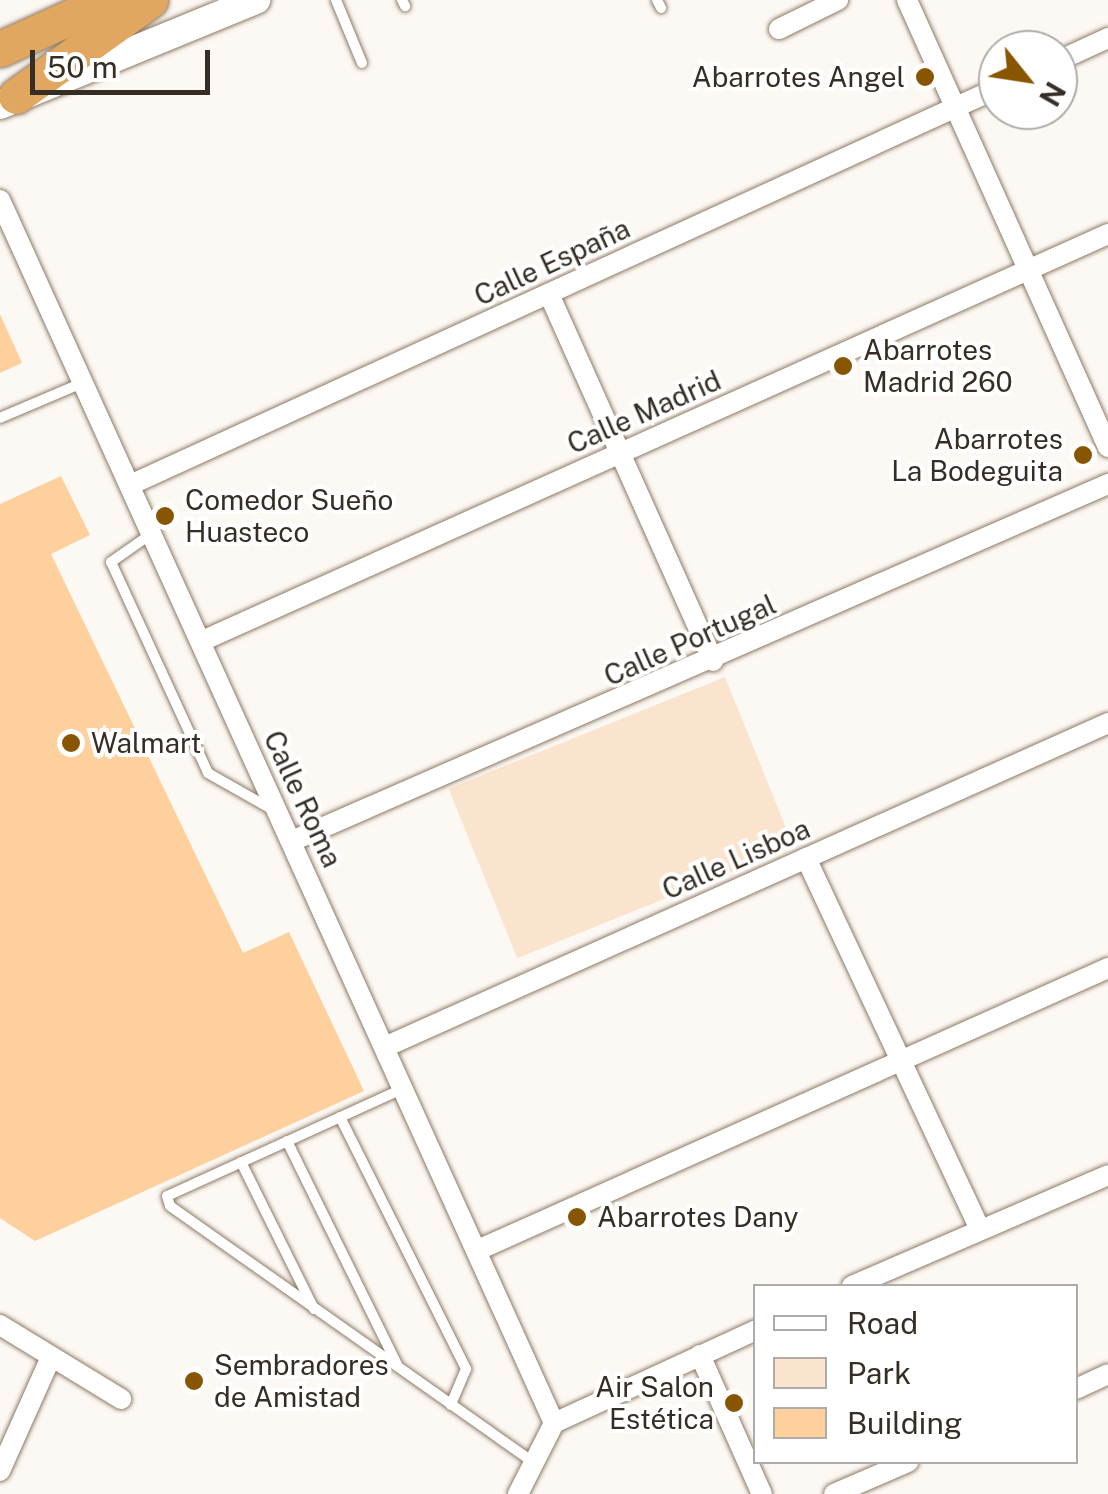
<!DOCTYPE html>
<meta charset="utf-8">
<style>
body{margin:0}
#map{position:relative;width:1108px;height:1494px;overflow:hidden;background:#fcf8f3;font-family:"Public Sans",sans-serif}
div>[style]{position:absolute}
.green>*{inset:0;background:#fae4cd;transform-origin:0 0}
.building>*{inset:0;background:#fdd09d}
.roads{filter:drop-shadow(0 0 2px #8d7a64) drop-shadow(0 0 2px #8d7a64)}
.lane>*{height:10px;margin:-5px;padding:0 5px;transform-origin:5px;border-radius:5px;background:#fff}
.street>*{height:20px;margin:-10px;padding:0 10px;transform-origin:10px;border-radius:10px;background:#fff}
.secondary>*{height:28px;margin:-14px;padding:0 14px;transform-origin:14px;border-radius:14px;background:#fff}
.highway>*{height:35px;margin:-17.5px;padding:0 17.5px;transform-origin:17.5px;border-radius:17.5px;background:#e1a761}
.dots>*{width:28px;height:28px;translate:-50% -50%;box-sizing:border-box;border:5px solid #fff;border-radius:50%}
span{translate:-50% -50%;white-space:nowrap;text-align:center;line-height:1.15;-webkit-text-stroke:8px #fff;paint-order:stroke}
.poi-label{font-size:28px;color:#362e25}
.right{translate:-100% -50%;text-align:right}
.left{translate:0 -50%;text-align:left}
.street-label{font-size:28px;color:#362e25}
.legend{position:absolute;left:753px;top:1284px;width:325px;height:180px;box-sizing:border-box;background:#fff;border:2px solid #afaba8;margin:0;padding:12px 18px;list-style:none;font-size:30px;color:#362e25}
.legend li{display:flex;align-items:center;gap:20px;height:50px}
.legend b{width:50px;border:2px solid #afaba8}
.north{position:absolute;left:978px;top:30px;width:100px;height:100px;box-sizing:border-box;background:#fff;border:2px solid #afaba8;border-radius:50%;rotate:120deg;font-size:28px;font-weight:700;line-height:40px;text-align:center;color:#362e25}
.north::after{content:'';display:block;margin:auto;width:35px;height:45px;background:#850;clip-path:polygon(50% 0,100% 100%,50% 72%,0 100%)}
.scale{position:absolute;left:30px;top:50px;width:180px;height:45px;box-sizing:border-box;border:5px solid #362e25;border-top:0;padding-left:12px;font-size:30px;line-height:35px;white-space:nowrap;color:#362e25;-webkit-text-stroke:8px #fff;paint-order:stroke}
</style>
<div id="map">
<div class="green">
<div style="left:725px;top:677px;width:183px;height:298px;rotate:68deg"></div>
</div>
<div class="building">
<div style="clip-path:polygon(0 314px,22px 363px,0 373px)"></div>
<div style="clip-path:polygon(61px 476px,90px 535px,51px 554px,243px 953px,289px 932px,364px 1091px,35px 1241px,0 1218px,0 504px)"></div>
</div>
<div class="roads">
<div class="lane">
<div style="left:336px;top:0;width:68px;rotate:67.6deg"></div>
<div style="left:402px;top:0;width:7px;rotate:63deg"></div>
<div style="left:657px;top:0;width:9px;rotate:63deg"></div>
<div style="left:0;top:418px;width:89px;rotate:-23.1deg"></div>
<div style="left:151px;top:534px;width:49px;rotate:145deg"></div>
<div style="left:111px;top:562px;width:232px;rotate:65.3deg"></div>
<div style="left:208px;top:773px;width:77px;rotate:29.6deg"></div>
<div style="left:402px;top:1089px;width:258px;rotate:155.5deg"></div>
<div style="left:167px;top:1196px;width:10px;rotate:73deg"></div>
<div style="left:170px;top:1206px;width:444px;rotate:35.2deg"></div>
<div style="left:340px;top:1117px;width:282px;rotate:63.4deg"></div>
<div style="left:466px;top:1369px;width:39px;rotate:113deg"></div>
<div style="left:287px;top:1141px;width:250px;rotate:63.8deg"></div>
<div style="left:241px;top:1162px;width:164px;rotate:63.6deg"></div>
</div>
<div class="street">
<div style="left:907px;top:0;width:490px;rotate:65.8deg"></div>
<div style="left:779px;top:29px;width:66px;rotate:-26.2deg"></div>
<div style="left:1058px;top:61px;width:55px;rotate:-24.7deg"></div>
<div style="left:0;top:200px;width:1343px;rotate:65.63deg"></div>
<div style="left:549px;top:294px;width:402px;rotate:65.9deg"></div>
<div style="left:130px;top:485px;width:954px;rotate:-24.58deg"></div>
<div style="left:202px;top:641px;width:993px;rotate:-24.19deg"></div>
<div style="left:292px;top:841px;width:891px;rotate:-23.63deg"></div>
<div style="left:806px;top:858px;width:410px;rotate:64.9deg"></div>
<div style="left:387px;top:1046px;width:790px;rotate:-24.13deg"></div>
<div style="left:478px;top:1250px;width:690px;rotate:-24.11deg"></div>
<div style="left:852px;top:1286px;width:279px;rotate:-23.4deg"></div>
<div style="left:0;top:1325px;width:142px;rotate:31.4deg"></div>
<div style="left:700px;top:1355px;width:152px;rotate:66deg"></div>
<div style="left:1076px;top:1389px;width:35px;rotate:-25deg"></div>
<div style="left:0;top:1471px;width:123px;rotate:-65.9deg"></div>
<div style="left:518px;top:1494px;width:80px;rotate:-63.1deg"></div>
<div style="left:554px;top:1423px;width:222px;rotate:-24.7deg"></div>
<div style="left:834px;top:1494px;width:81px;rotate:-23.4deg"></div>
</div>
<div class="secondary">
<div style="left:0;top:105px;width:277px;rotate:-22.3deg"></div>
</div>
<div class="highway">
<div style="left:0;top:49px;width:119px;rotate:-24.4deg"></div>
<div style="left:16px;top:96px;width:165px;rotate:-35.6deg"></div>
</div>
</div>
<div class="dots">
<div style="left:925px;top:77px;background:#850"></div>
<div style="left:843px;top:366px;background:#850"></div>
<div style="left:1083px;top:455px;background:#850"></div>
<div style="left:165px;top:516px;background:#850"></div>
<div style="left:71px;top:743px;background:#850"></div>
<div style="left:577px;top:1217px;background:#850"></div>
<div style="left:194px;top:1381px;background:#850"></div>
<div style="left:734px;top:1403px;background:#850"></div>
</div>
<div class="poi-label">
<span class="right" style="left:905px;top:77px">Abarrotes Angel</span>
<span class="left" style="left:863px;top:366px">Abarrotes<br>Madrid 260</span>
<span class="right" style="left:1063px;top:455px">Abarrotes<br>La Bodeguita</span>
<span class="left" style="left:185px;top:516px">Comedor Sueño<br>Huasteco</span>
<span class="left" style="left:91px;top:743px">Walmart</span>
<span class="left" style="left:597px;top:1217px">Abarrotes Dany</span>
<span class="left" style="left:214px;top:1381px">Sembradores<br>de Amistad</span>
<span class="right" style="left:714px;top:1403px">Air Salon<br>Estética</span>
</div>
<div class="street-label">
<span style="left:552px;top:262px;rotate:-25deg">Calle España</span>
<span style="left:644px;top:412px;rotate:-24deg">Calle Madrid</span>
<span style="left:690px;top:640px;rotate:-24deg">Calle Portugal</span>
<span style="left:303px;top:799px;rotate:65deg">Calle Roma</span>
<span style="left:736px;top:859px;rotate:-24deg">Calle Lisboa</span>
</div>
<ul class="legend">
<li><b style="height:12px;background:#fff"></b>Road</li>
<li><b style="height:28px;background:#fae4cd"></b>Park</li>
<li><b style="height:28px;background:#fdd09d"></b>Building</li>
</ul>
<div class="north">N</div>
<div class="scale">50 m</div>
</div>
